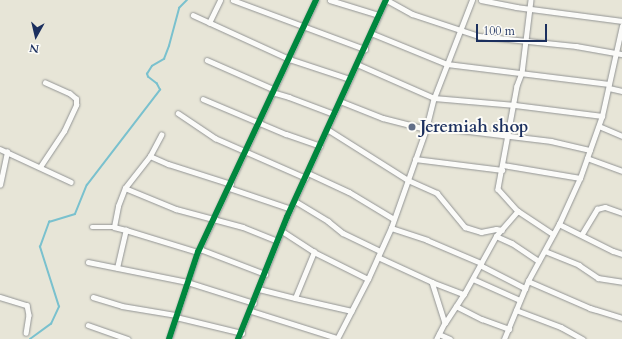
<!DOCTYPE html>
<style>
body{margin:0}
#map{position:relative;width:622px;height:339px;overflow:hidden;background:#e7e5d7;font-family:Cardo,serif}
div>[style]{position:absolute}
.stream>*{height:1.5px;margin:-0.75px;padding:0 0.75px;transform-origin:0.75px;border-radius:0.75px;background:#7ac1ce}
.roads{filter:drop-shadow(0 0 1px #929494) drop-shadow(0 0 1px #929494)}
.minor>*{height:4.5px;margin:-2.25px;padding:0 2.25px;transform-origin:2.25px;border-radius:2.25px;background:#fbfbf9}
.cycleway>*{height:6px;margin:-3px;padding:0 3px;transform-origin:3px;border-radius:3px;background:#00873e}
.dots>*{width:11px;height:11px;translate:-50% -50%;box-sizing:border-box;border:2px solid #fdfcf7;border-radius:50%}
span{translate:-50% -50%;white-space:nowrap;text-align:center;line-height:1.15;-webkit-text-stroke:4px #fdfcf7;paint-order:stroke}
.poi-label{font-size:17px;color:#1b2f5e;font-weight:700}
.left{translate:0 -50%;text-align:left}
.north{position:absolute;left:16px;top:16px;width:40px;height:40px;-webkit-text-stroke:3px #fdfcf7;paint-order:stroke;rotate:188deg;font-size:11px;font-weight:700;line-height:16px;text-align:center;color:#1b2f5e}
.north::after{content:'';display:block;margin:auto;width:14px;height:18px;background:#1b2f5e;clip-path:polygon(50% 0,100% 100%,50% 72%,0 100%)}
.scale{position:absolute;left:476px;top:24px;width:71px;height:18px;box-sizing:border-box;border:2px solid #1b2f5e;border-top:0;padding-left:5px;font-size:12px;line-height:14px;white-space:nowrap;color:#1b2f5e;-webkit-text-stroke:3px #fdfcf7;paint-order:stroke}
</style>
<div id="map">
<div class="stream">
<div style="left:30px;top:339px;width:26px;rotate:-36deg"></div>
<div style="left:51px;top:324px;width:19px;rotate:-65deg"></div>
<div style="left:59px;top:307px;width:63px;rotate:-107.6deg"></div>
<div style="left:40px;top:247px;width:27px;rotate:-70deg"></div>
<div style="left:49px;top:222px;width:27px;rotate:-17deg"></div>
<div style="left:75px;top:214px;width:31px;rotate:-68deg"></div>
<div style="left:87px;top:185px;width:120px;rotate:-52.5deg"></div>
<div style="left:160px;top:90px;width:7px;rotate:-117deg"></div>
<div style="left:157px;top:84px;width:11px;rotate:-142deg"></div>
<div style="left:148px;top:77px;width:3px;rotate:-108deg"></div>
<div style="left:147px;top:74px;width:9px;rotate:-58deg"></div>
<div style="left:152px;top:66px;width:14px;rotate:-30deg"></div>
<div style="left:164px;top:59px;width:14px;rotate:-69deg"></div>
<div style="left:169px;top:46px;width:39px;rotate:-75deg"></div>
<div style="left:179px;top:8px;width:11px;rotate:-45deg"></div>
</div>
<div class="roads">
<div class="minor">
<div style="left:233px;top:0;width:141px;rotate:20.4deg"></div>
<div style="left:330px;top:0;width:51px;rotate:17deg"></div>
<div style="left:387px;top:0;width:29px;rotate:29deg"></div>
<div style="left:412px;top:14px;width:71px;rotate:18.2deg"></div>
<div style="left:479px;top:36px;width:98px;rotate:5.9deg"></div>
<div style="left:576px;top:46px;width:47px;rotate:9.9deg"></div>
<div style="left:481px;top:0;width:36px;rotate:11deg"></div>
<div style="left:516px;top:7px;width:107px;rotate:7.5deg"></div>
<div style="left:531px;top:0;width:74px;rotate:97deg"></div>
<div style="left:522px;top:73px;width:14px;rotate:111deg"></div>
<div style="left:517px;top:86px;width:105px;rotate:100.5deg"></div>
<div style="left:498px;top:189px;width:30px;rotate:48deg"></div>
<div style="left:518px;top:211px;width:42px;rotate:33.3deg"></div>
<div style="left:193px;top:15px;width:106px;rotate:24.6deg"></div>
<div style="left:289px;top:59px;width:64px;rotate:18.2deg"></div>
<div style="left:209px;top:23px;width:25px;rotate:-64deg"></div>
<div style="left:371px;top:33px;width:82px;rotate:22.2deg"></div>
<div style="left:447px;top:64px;width:163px;rotate:7deg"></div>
<div style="left:207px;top:60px;width:72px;rotate:23.7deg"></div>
<div style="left:357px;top:64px;width:84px;rotate:23.8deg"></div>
<div style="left:434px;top:98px;width:81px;rotate:4.9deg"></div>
<div style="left:515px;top:105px;width:88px;rotate:7.2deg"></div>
<div style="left:609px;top:88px;width:13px;rotate:13deg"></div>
<div style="left:272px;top:92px;width:18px;rotate:16deg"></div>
<div style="left:289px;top:97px;width:48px;rotate:20.7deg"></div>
<div style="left:203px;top:99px;width:90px;rotate:22.9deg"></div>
<div style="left:286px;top:134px;width:36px;rotate:19deg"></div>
<div style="left:340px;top:101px;width:46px;rotate:21.6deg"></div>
<div style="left:383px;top:118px;width:44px;rotate:14.3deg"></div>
<div style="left:178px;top:113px;width:45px;rotate:34deg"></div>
<div style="left:215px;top:138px;width:99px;rotate:23.7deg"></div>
<div style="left:427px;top:126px;width:125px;rotate:6.9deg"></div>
<div style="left:551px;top:141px;width:40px;rotate:13deg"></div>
<div style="left:599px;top:126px;width:25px;rotate:23deg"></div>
<div style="left:327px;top:129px;width:96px;rotate:32.2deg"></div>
<div style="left:408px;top:180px;width:32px;rotate:24deg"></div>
<div style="left:437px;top:193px;width:44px;rotate:50.5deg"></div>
<div style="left:465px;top:227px;width:17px;rotate:17deg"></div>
<div style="left:481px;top:232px;width:15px;rotate:-11deg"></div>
<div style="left:496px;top:229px;width:6px;rotate:9deg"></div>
<div style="left:0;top:149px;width:78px;rotate:24.9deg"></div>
<div style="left:150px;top:156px;width:20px;rotate:24deg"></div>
<div style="left:168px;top:164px;width:66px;rotate:17.6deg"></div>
<div style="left:587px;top:158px;width:37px;rotate:20deg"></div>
<div style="left:415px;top:159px;width:88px;rotate:7.2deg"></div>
<div style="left:503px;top:165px;width:78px;rotate:9.6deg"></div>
<div style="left:40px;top:167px;width:43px;rotate:-56.3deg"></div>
<div style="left:64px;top:131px;width:29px;rotate:-65deg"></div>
<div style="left:76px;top:105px;width:6px;rotate:-90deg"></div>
<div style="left:76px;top:99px;width:8px;rotate:-140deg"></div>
<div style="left:70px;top:94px;width:27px;rotate:-156deg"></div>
<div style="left:308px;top:173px;width:45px;rotate:24.9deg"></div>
<div style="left:349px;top:192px;width:52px;rotate:31deg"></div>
<div style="left:0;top:185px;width:34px;rotate:-78deg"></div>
<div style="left:125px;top:188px;width:55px;rotate:22.4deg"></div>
<div style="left:176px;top:209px;width:69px;rotate:15deg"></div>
<div style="left:243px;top:227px;width:37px;rotate:22deg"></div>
<div style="left:229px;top:188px;width:65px;rotate:18.7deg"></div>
<div style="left:295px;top:201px;width:39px;rotate:31deg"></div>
<div style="left:328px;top:221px;width:19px;rotate:39deg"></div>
<div style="left:343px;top:233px;width:41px;rotate:25.9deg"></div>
<div style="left:559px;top:224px;width:60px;rotate:26.6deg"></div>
<div style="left:613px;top:251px;width:9px;rotate:18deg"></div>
<div style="left:92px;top:227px;width:22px"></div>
<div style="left:114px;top:227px;width:12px;rotate:14deg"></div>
<div style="left:126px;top:230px;width:75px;rotate:17deg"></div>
<div style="left:114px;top:227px;width:21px;rotate:-79deg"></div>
<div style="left:118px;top:206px;width:19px;rotate:-69deg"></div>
<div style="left:125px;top:188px;width:41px;rotate:-52deg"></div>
<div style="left:150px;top:156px;width:24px;rotate:-62deg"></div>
<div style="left:391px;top:228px;width:38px;rotate:18deg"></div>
<div style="left:427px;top:240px;width:59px;rotate:23.1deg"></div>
<div style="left:282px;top:231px;width:38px;rotate:33deg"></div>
<div style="left:314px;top:252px;width:60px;rotate:26.6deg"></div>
<div style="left:582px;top:234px;width:29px;rotate:-59deg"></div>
<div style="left:597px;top:209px;width:8px;rotate:-14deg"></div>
<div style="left:605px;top:207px;width:18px;rotate:19deg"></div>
<div style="left:496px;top:236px;width:17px;rotate:24deg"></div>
<div style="left:512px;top:243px;width:32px;rotate:34deg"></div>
<div style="left:200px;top:249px;width:70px;rotate:21deg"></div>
<div style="left:545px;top:251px;width:37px;rotate:22deg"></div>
<div style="left:579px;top:265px;width:23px;rotate:34deg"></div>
<div style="left:598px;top:278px;width:24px;rotate:9deg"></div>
<div style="left:378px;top:257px;width:60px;rotate:24.8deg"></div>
<div style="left:432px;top:282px;width:43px;rotate:72.4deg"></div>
<div style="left:445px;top:323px;width:18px;rotate:117deg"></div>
<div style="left:88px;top:262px;width:101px;rotate:11.4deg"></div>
<div style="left:187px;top:282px;width:70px;rotate:17.4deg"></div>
<div style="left:480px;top:265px;width:51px;rotate:27.1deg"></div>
<div style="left:117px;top:268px;width:39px;rotate:-77deg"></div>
<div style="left:473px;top:279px;width:51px;rotate:24.1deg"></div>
<div style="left:528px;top:281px;width:68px;rotate:23.5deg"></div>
<div style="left:590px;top:308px;width:34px;rotate:17deg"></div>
<div style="left:432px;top:282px;width:34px;rotate:21deg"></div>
<div style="left:259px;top:289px;width:37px;rotate:14deg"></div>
<div style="left:295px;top:298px;width:50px;rotate:-67.6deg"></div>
<div style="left:0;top:297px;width:28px;rotate:17deg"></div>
<div style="left:27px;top:305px;width:10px;rotate:79deg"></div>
<div style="left:29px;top:315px;width:18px;rotate:99deg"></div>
<div style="left:93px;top:297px;width:30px;rotate:17deg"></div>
<div style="left:122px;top:306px;width:55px;rotate:9.5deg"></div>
<div style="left:295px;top:298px;width:58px;rotate:12.8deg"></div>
<div style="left:456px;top:306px;width:29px;rotate:27deg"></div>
<div style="left:482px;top:319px;width:29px;rotate:20deg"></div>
<div style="left:516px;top:310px;width:48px;rotate:20.7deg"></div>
<div style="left:561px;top:327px;width:25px;rotate:29deg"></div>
<div style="left:251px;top:311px;width:90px;rotate:17.4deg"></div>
<div style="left:176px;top:317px;width:68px;rotate:13.6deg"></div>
<div style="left:445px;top:323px;width:35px;rotate:-57deg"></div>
<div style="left:464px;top:294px;width:66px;rotate:-61.1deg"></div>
<div style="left:496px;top:236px;width:33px;rotate:-49deg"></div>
<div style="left:88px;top:325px;width:42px;rotate:19.3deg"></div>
<div style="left:439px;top:334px;width:12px;rotate:24deg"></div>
<div style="left:169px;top:339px;width:92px;rotate:-71.6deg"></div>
<div style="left:198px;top:252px;width:278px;rotate:-64.9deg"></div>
<div style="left:238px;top:339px;width:131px;rotate:-68.1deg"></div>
<div style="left:287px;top:217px;width:239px;rotate:-65.5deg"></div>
<div style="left:337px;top:339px;width:68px;rotate:-62.7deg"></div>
<div style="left:368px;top:279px;width:56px;rotate:-65.7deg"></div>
<div style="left:391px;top:228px;width:105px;rotate:-70.5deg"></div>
<div style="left:426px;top:129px;width:32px;rotate:-76deg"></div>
<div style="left:434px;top:98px;width:105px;rotate:-68.8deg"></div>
<div style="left:504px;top:339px;width:63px;rotate:-67.5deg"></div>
<div style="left:528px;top:281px;width:65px;rotate:-61.5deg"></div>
<div style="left:559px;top:224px;width:51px;rotate:-65.5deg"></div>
<div style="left:580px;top:178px;width:66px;rotate:-70.5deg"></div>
<div style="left:602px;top:116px;width:92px;rotate:-77.5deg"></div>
</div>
</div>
<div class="cycleway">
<div style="left:169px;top:339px;width:92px;rotate:-71.6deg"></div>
<div style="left:198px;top:252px;width:278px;rotate:-64.9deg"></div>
<div style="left:238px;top:339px;width:131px;rotate:-68.1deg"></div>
<div style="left:287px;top:217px;width:239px;rotate:-65.5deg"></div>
</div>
<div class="dots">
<div style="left:412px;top:127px;background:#626f88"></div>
</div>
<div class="poi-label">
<span class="left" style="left:420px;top:127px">Jeremiah shop</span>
</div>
<div class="north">N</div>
<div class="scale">100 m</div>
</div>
